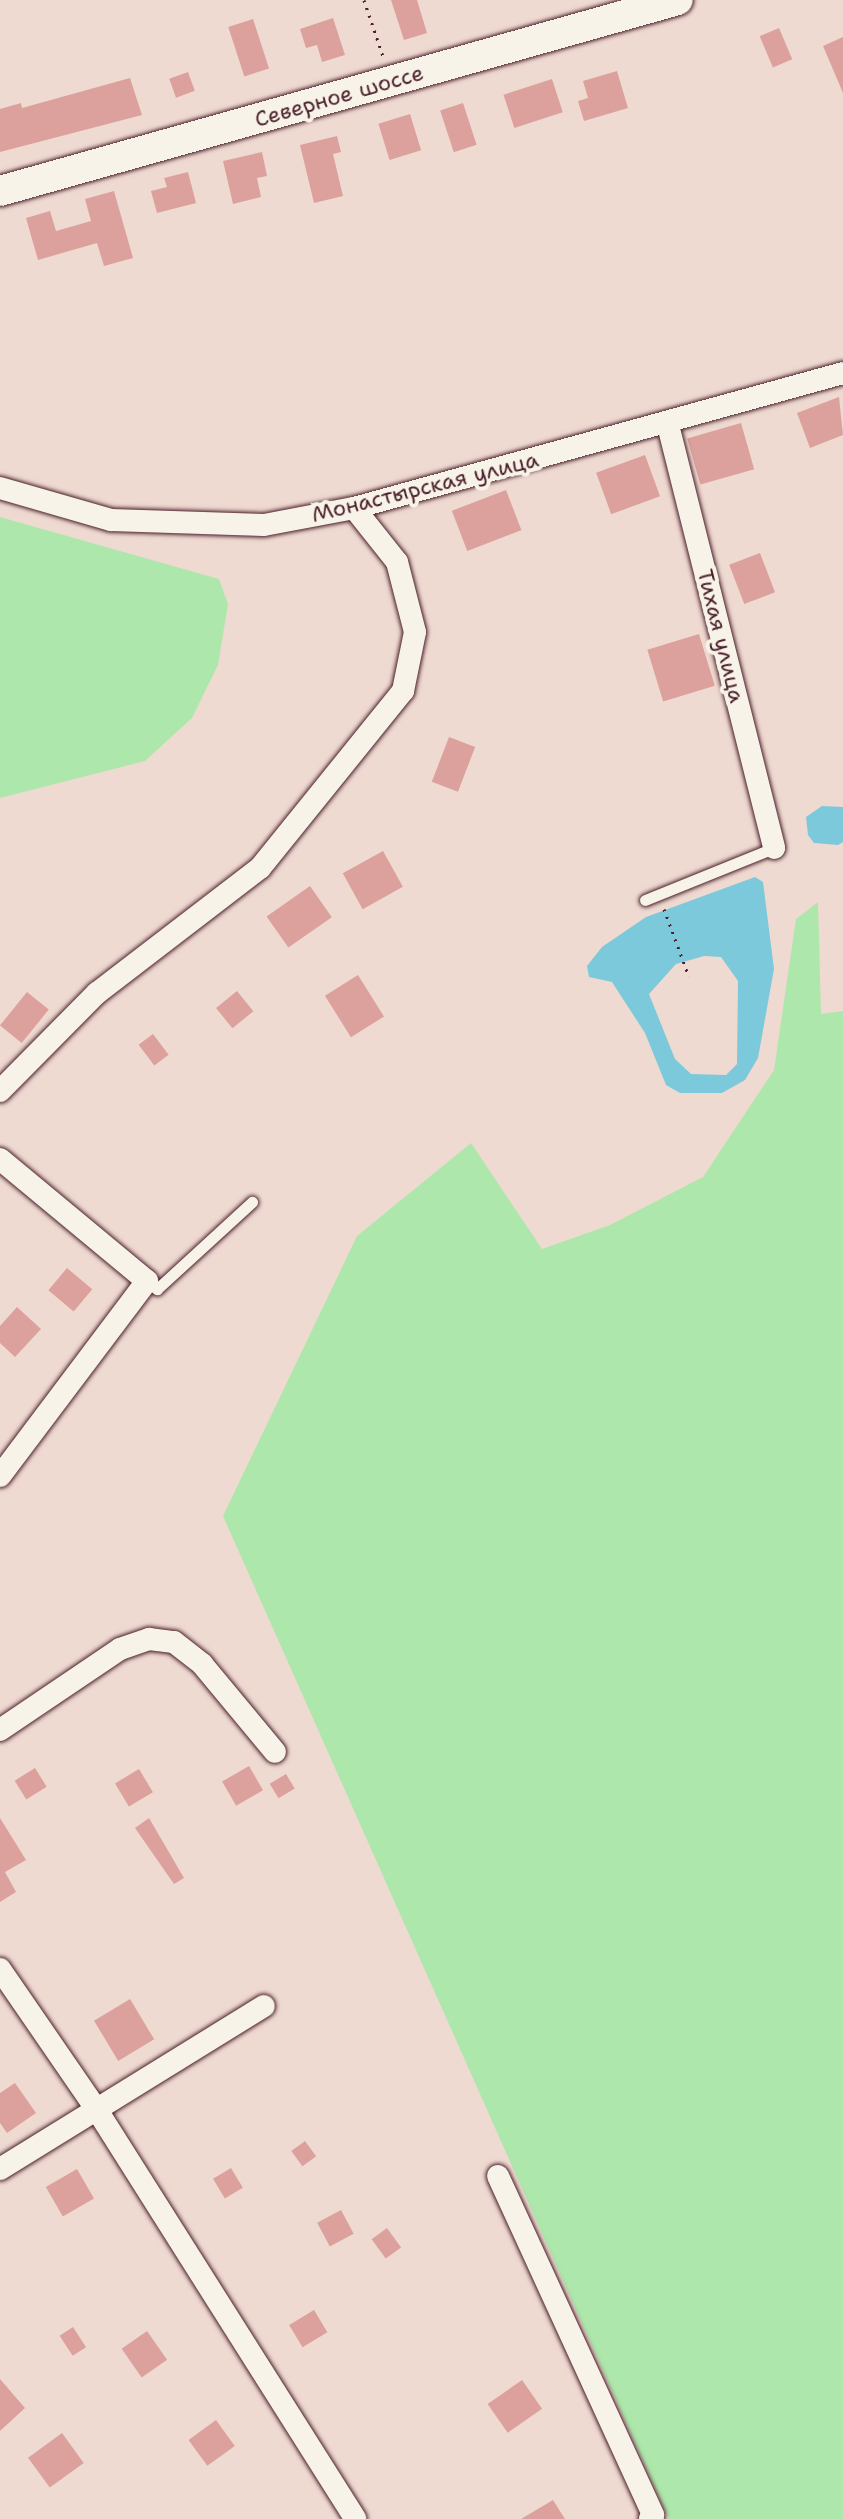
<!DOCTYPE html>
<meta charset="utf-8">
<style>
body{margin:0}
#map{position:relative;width:843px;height:2519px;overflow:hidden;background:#efdad1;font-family:"Shantell Sans",sans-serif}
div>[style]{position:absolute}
.green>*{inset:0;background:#aee7ab}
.water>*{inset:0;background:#7cc9db}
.building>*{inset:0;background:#dca19c;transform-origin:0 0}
.path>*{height:3px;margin-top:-1.5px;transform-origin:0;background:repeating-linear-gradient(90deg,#4a1f2b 0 2px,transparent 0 8px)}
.roads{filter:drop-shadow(0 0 2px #4a1f2b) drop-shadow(0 0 2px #4a1f2b)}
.service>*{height:11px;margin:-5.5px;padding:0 5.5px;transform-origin:5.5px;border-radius:5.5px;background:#f7f3e8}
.minor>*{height:22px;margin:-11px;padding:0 11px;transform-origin:11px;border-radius:11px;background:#f7f3e8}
.secondary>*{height:30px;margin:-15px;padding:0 15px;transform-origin:15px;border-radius:15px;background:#f7f3e8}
span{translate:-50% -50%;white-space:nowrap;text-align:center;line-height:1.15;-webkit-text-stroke:8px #f7f3e8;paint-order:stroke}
.street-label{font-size:22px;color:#4a1f2b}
</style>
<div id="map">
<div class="green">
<div style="clip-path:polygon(0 517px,219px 579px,228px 604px,218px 665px,192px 718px,145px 761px,0 798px)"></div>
<div style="clip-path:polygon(818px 902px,821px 1014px,843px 1011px,843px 2519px,669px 2519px,223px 1516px,357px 1236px,471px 1143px,542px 1249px,610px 1225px,703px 1177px,774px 1070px,796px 919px)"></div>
</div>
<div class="water">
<div style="clip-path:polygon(822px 806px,843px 807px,843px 842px,838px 845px,814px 843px,808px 835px,806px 817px)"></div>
<div style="clip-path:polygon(evenodd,755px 877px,763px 882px,774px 969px,758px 1058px,745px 1080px,722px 1093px,680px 1093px,666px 1085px,645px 1033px,612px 982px,589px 977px,587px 966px,602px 947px,646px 917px,755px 877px,704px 956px,721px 957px,738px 981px,737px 1064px,726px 1075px,691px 1074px,675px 1059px,649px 994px,676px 964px,704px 956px)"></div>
</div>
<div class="building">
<div style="clip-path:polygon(391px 0,417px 0,427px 33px,404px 40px)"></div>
<div style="clip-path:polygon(333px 18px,345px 55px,322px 62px,317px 45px,306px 48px,300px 29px)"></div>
<div style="left:253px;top:19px;width:52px;height:26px;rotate:72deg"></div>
<div style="left:779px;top:28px;width:34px;height:21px;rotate:67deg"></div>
<div style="clip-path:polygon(843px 37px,843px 93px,823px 46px)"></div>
<div style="clip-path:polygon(617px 71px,628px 108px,584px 121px,578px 101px,588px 98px,583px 81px)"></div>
<div style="left:188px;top:72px;width:20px;height:20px;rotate:70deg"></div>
<div style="clip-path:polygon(130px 78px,142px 115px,0 152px,0 109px,21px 103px,22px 108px)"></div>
<div style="left:552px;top:79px;width:35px;height:51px;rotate:72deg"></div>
<div style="left:463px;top:103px;width:44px;height:24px;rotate:72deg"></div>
<div style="left:410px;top:114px;width:38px;height:33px;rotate:73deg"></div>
<div style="clip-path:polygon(337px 136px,341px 152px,333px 154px,343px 196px,314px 203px,300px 145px)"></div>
<div style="clip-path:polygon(262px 152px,267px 176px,257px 178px,261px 197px,233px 204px,223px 161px)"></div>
<div style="clip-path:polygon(188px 172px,196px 203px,157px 213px,151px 191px,167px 187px,164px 178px)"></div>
<div style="clip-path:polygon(114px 191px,133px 258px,104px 266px,97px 243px,38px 260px,26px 218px,50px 211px,56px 231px,91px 221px,85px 199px)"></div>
<div style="clip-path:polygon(839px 397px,843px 435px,810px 448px,797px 413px)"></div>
<div style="left:741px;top:423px;width:48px;height:56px;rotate:74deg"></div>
<div style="left:645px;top:455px;width:44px;height:52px;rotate:70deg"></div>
<div style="left:506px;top:490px;width:43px;height:58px;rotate:69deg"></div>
<div style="left:760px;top:553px;width:42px;height:33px;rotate:69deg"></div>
<div style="left:699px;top:634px;width:54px;height:54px;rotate:73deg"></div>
<div style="left:449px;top:737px;width:28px;height:48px;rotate:21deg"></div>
<div style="left:383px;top:851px;width:41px;height:46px;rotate:61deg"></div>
<div style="left:310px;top:886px;width:38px;height:53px;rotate:55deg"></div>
<div style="left:358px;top:975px;width:49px;height:39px;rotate:58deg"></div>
<div style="left:237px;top:991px;width:26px;height:27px;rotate:51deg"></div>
<div style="left:27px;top:992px;width:28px;height:43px;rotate:39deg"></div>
<div style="left:153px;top:1034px;width:26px;height:18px;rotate:53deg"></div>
<div style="left:67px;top:1268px;width:33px;height:29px;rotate:40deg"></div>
<div style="clip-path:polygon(17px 1307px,41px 1329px,15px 1357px,0 1343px,0 1326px)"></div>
<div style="left:249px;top:1766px;width:28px;height:31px;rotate:60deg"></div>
<div style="left:35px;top:1768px;width:22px;height:24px;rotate:58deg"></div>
<div style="left:139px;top:1769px;width:27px;height:28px;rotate:59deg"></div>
<div style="left:286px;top:1774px;width:17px;height:19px;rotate:59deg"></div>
<div style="clip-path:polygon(0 1818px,26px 1860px,5px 1872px,16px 1892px,0 1902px)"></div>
<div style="clip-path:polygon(149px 1818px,184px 1878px,174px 1884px,135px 1828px)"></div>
<div style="left:130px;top:1999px;width:47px;height:42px;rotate:59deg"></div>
<div style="clip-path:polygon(15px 2083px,36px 2113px,7px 2133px,0 2123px,0 2093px)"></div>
<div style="left:305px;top:2141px;width:19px;height:17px;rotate:54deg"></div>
<div style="left:231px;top:2168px;width:23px;height:21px;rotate:59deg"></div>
<div style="left:77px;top:2169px;width:34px;height:36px;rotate:60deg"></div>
<div style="left:341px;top:2210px;width:27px;height:27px;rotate:62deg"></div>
<div style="left:387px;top:2228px;width:24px;height:19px;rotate:54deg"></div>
<div style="left:314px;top:2310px;width:26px;height:29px;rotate:59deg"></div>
<div style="left:73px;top:2327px;width:24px;height:16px;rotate:57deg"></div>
<div style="left:147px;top:2331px;width:35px;height:31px;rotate:55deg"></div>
<div style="clip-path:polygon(0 2379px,25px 2408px,0 2431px)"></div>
<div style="left:522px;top:2380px;width:35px;height:42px;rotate:55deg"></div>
<div style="left:216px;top:2420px;width:32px;height:34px;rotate:54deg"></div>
<div style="left:62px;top:2433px;width:37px;height:42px;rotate:54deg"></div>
<div style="clip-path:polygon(553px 2500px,565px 2519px,521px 2519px)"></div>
</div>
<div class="path">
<div style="left:364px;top:0;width:62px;rotate:71.3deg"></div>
<div style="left:664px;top:909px;width:72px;rotate:69.8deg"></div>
</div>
<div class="roads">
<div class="service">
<div style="left:645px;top:900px;width:139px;rotate:-22deg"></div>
<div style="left:147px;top:1281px;width:13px;rotate:39deg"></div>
<div style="left:157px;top:1289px;width:129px;rotate:-42.5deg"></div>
</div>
<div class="minor">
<div style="left:668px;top:425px;width:436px;rotate:75.9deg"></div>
<div style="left:0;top:488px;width:116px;rotate:16.1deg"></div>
<div style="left:111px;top:520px;width:153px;rotate:1.9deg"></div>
<div style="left:264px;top:525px;width:92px;rotate:-10.7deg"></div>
<div style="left:354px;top:508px;width:507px;rotate:-15.43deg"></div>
<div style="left:0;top:1091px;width:138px;rotate:-45.3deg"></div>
<div style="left:97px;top:993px;width:205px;rotate:-37.5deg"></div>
<div style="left:260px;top:868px;width:228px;rotate:-51.1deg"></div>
<div style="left:403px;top:691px;width:60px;rotate:-78.5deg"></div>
<div style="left:415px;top:632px;width:72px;rotate:-104.4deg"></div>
<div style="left:397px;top:562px;width:69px;rotate:-128.5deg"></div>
<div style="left:0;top:1159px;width:191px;rotate:39.7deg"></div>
<div style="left:147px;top:1281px;width:244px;rotate:127deg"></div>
<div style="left:0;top:1730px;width:145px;rotate:-34deg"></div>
<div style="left:120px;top:1649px;width:31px;rotate:-19deg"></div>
<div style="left:149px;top:1639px;width:25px;rotate:7deg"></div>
<div style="left:174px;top:1642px;width:36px;rotate:38deg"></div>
<div style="left:202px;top:1664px;width:114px;rotate:50.3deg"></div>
<div style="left:0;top:1969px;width:168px;rotate:55.5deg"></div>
<div style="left:95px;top:2107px;width:487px;rotate:57.7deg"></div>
<div style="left:0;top:2169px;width:310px;rotate:-31.7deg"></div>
<div style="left:498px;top:2176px;width:373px;rotate:65.4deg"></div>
<div style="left:653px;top:2515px;width:5px;rotate:127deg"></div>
</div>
<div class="secondary">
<div style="left:0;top:191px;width:704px;rotate:-15.73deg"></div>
</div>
</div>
<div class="street-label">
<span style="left:339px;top:96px;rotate:-16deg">Северное шоссе</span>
<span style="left:425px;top:487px;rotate:-14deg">Монастырская улица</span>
<span style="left:721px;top:636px;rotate:76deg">Тихая улица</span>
</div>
</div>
